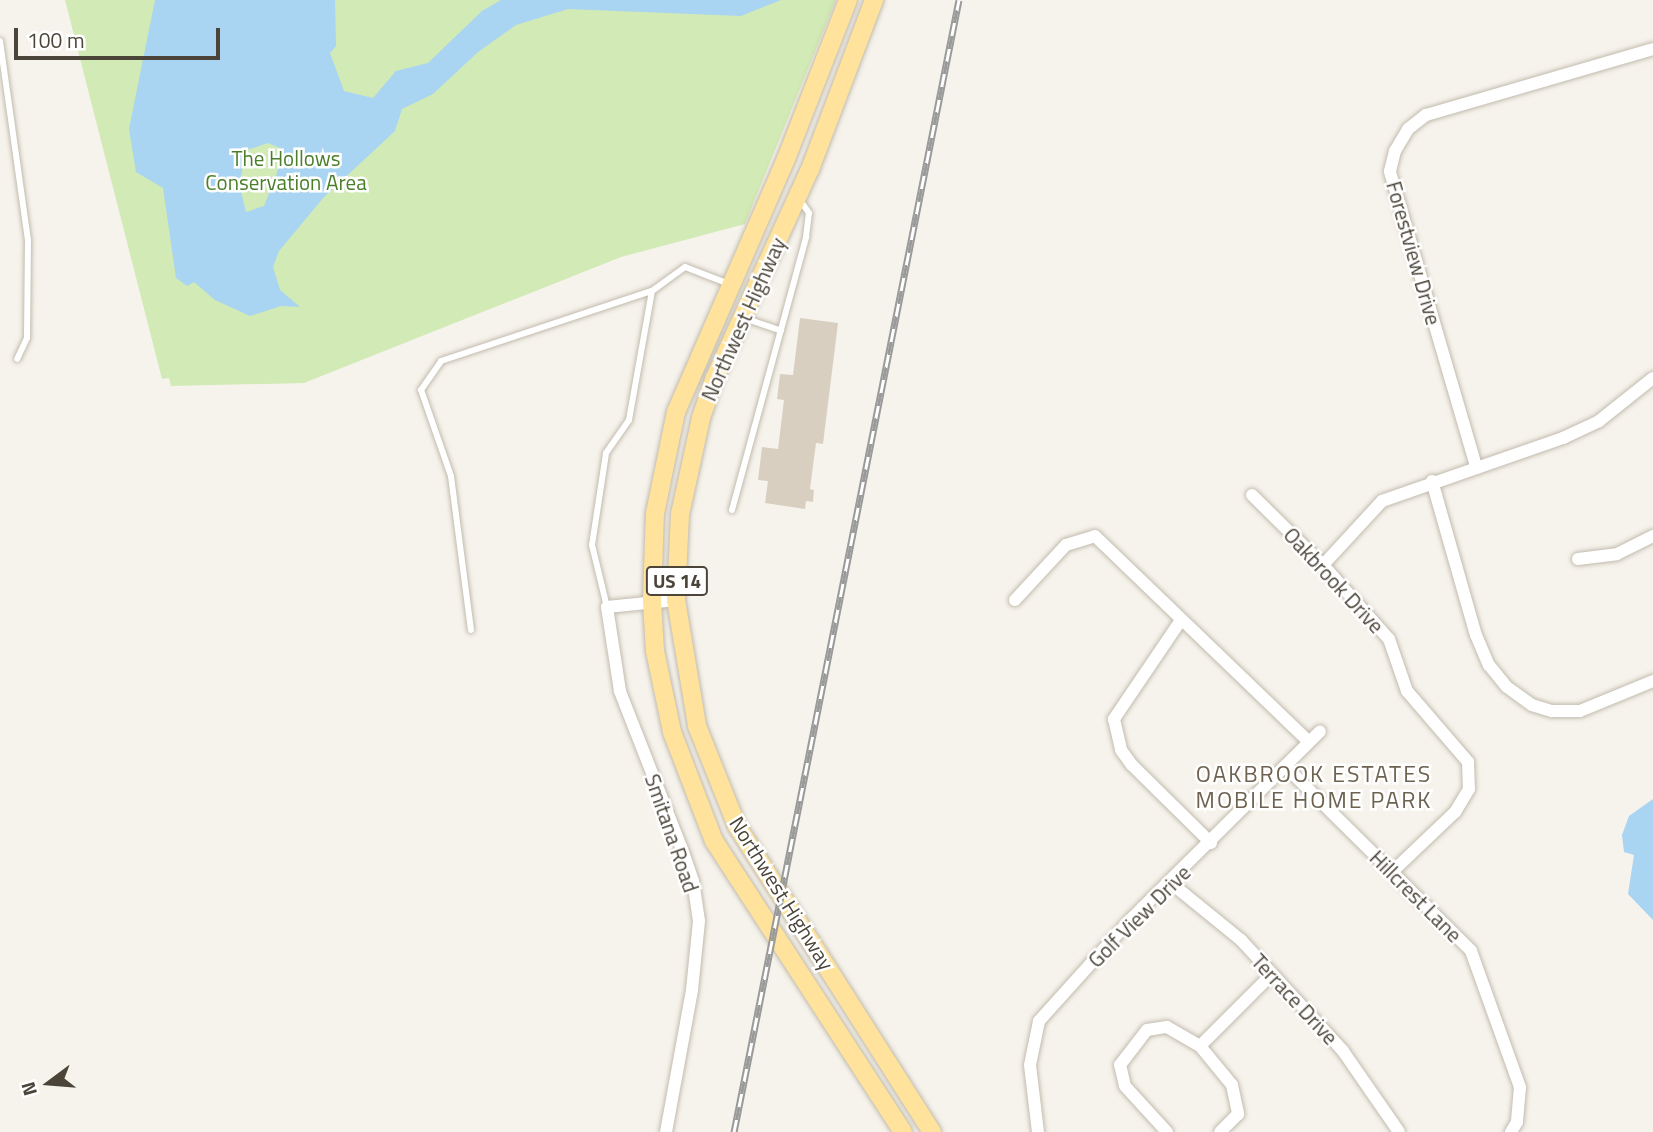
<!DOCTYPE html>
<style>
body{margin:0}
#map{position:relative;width:1653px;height:1132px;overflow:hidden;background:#f6f3ec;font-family:"Titillium Web",sans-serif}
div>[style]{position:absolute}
.green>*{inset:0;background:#d2eab5}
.water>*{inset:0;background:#a9d4f2}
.building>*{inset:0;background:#d8cfc1}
.roads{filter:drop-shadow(0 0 2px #c2bbae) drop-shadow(0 0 2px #c2bbae)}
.service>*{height:6px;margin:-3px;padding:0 3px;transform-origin:3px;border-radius:3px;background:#fff}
.minor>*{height:12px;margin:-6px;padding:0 6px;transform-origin:6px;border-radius:6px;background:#fff}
.primary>*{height:18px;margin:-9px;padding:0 9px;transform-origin:9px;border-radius:9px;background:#ffe39c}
.rail>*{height:7px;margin-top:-3.5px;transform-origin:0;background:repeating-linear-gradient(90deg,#fff 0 13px,#9a9a9a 0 26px);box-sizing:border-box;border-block:2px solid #9a9a9a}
span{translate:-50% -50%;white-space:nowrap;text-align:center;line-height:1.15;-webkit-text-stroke:5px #fff;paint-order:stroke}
.shield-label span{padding:2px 5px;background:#fff;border:2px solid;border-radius:5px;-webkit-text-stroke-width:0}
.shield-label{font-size:19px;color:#4b4439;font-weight:700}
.park-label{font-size:21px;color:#4a7f2a}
.street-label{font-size:21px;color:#4b4439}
.neighbourhood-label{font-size:23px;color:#6e6250;letter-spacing:2px}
.north{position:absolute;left:14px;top:1048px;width:70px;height:70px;-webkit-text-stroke:5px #fff;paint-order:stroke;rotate:254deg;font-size:19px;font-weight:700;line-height:28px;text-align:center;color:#4b4439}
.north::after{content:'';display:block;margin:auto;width:24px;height:32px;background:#4b4439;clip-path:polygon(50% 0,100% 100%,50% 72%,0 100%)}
.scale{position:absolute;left:14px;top:28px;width:206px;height:32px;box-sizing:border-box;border:4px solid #4b4439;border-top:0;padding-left:9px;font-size:21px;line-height:24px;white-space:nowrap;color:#4b4439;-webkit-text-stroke:5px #fff;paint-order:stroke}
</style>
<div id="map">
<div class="green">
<div style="clip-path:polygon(65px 0,836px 0,745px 224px,621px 257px,304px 383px,171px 386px,169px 378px,162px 379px)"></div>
</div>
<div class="water">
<div style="clip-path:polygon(evenodd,155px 0,335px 0,336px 46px,330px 53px,344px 91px,373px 98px,396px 71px,428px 63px,482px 11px,501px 0,781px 0,741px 16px,568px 9px,516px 25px,478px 52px,433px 94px,402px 109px,395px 131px,324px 197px,279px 251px,273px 267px,280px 290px,300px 307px,281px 306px,250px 316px,215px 300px,194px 282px,187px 286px,176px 278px,163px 188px,136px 172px,129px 129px,155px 0,268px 143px,282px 149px,277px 173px,264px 206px,246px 212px,239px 184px,247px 150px,268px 143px)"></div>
<div style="clip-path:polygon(1653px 799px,1653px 920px,1628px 894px,1634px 855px,1624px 852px,1622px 835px,1629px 816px)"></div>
</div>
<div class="building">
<div style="clip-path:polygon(800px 318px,838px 323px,823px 444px,816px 443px,810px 489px,814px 490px,813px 502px,806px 501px,805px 509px,765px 503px,768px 481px,758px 480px,762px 447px,778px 449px,784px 400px,777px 399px,780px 374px,793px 375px)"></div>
</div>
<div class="roads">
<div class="service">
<div style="left:0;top:41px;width:201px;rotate:82deg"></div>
<div style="left:28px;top:240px;width:98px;rotate:90.6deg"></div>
<div style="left:27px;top:338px;width:23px;rotate:115deg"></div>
<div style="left:744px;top:318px;width:39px;rotate:19deg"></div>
<div style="left:732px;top:510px;width:283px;rotate:-74.8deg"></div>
<div style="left:806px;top:237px;width:24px;rotate:-83deg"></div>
<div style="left:809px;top:213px;width:16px;rotate:-125deg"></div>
<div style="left:607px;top:607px;width:64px;rotate:-103.6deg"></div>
<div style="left:592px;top:545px;width:93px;rotate:-81.3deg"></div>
<div style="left:606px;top:453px;width:40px;rotate:-55.1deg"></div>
<div style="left:629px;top:420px;width:131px;rotate:-79.9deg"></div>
<div style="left:471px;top:630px;width:155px;rotate:-97.4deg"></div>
<div style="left:451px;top:476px;width:91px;rotate:-109.2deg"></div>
<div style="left:421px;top:390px;width:35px;rotate:-55deg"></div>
<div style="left:441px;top:361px;width:222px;rotate:-18.4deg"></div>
<div style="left:652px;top:291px;width:41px;rotate:-36deg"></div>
<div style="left:685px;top:267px;width:47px;rotate:21.1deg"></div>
</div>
<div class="minor">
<div style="left:1476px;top:466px;width:307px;rotate:-106.3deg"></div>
<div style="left:1390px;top:171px;width:21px;rotate:-76deg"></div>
<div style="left:1395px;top:151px;width:26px;rotate:-59deg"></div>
<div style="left:1408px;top:129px;width:23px;rotate:-38deg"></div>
<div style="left:1426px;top:115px;width:236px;rotate:-16.2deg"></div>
<div style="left:1432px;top:481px;width:160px;rotate:74.1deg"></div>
<div style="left:1476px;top:635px;width:33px;rotate:67deg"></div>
<div style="left:1489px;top:665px;width:28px;rotate:51deg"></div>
<div style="left:1507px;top:687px;width:31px;rotate:36deg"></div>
<div style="left:1532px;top:705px;width:21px;rotate:17deg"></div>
<div style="left:1552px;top:711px;width:28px"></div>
<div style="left:1580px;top:711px;width:79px;rotate:-22.3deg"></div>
<div style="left:1252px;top:495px;width:100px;rotate:44.6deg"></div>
<div style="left:1323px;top:565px;width:99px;rotate:48.3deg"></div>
<div style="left:1389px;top:639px;width:55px;rotate:70.9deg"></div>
<div style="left:1407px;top:691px;width:94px;rotate:49.3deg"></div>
<div style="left:1468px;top:762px;width:27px;rotate:88deg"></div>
<div style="left:1469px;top:789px;width:27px;rotate:121deg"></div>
<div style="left:1455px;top:812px;width:87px;rotate:136.4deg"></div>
<div style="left:1578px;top:559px;width:39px;rotate:-7deg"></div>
<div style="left:1617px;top:554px;width:40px;rotate:-26.6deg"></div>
<div style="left:1323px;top:565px;width:87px;rotate:-47.3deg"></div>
<div style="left:1382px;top:501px;width:192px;rotate:-19.2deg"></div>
<div style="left:1563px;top:438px;width:40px;rotate:-25deg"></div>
<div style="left:1599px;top:421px;width:69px;rotate:-38.5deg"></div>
<div style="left:1015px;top:600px;width:75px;rotate:-47.2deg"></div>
<div style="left:1066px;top:545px;width:30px;rotate:-17deg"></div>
<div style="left:1095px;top:536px;width:297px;rotate:43.9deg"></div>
<div style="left:1181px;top:620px;width:120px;rotate:124.1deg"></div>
<div style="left:1114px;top:719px;width:32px;rotate:77deg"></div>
<div style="left:1121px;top:750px;width:19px;rotate:54deg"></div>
<div style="left:1132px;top:765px;width:111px;rotate:44.6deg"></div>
<div style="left:1285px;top:766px;width:262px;rotate:44.8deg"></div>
<div style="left:1471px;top:951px;width:145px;rotate:70.2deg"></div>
<div style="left:1520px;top:1087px;width:35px;rotate:95deg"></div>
<div style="left:1517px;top:1122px;width:12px;rotate:121deg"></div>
<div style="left:1172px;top:884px;width:89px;rotate:39.1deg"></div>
<div style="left:1241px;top:940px;width:151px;rotate:47.4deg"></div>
<div style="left:1343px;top:1051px;width:98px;rotate:55.3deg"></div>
<div style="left:1200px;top:1046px;width:102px;rotate:-45deg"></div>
<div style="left:666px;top:1132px;width:144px;rotate:-79.6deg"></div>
<div style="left:692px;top:990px;width:69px;rotate:-84.2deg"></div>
<div style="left:699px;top:921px;width:40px;rotate:-98.5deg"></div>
<div style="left:693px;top:881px;width:36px;rotate:-109deg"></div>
<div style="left:681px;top:847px;width:168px;rotate:-111.4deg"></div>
<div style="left:620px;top:691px;width:85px;rotate:-98.8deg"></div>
<div style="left:607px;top:607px;width:69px;rotate:-5.8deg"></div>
<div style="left:1038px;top:1132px;width:67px;rotate:-96.8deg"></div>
<div style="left:1030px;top:1065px;width:45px;rotate:-78.4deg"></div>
<div style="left:1039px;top:1021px;width:135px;rotate:-48deg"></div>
<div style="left:1129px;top:921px;width:269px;rotate:-44.8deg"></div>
<div style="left:1167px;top:1132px;width:62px;rotate:-132.4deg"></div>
<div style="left:1125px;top:1086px;width:22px;rotate:-103deg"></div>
<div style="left:1120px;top:1065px;width:44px;rotate:-52.4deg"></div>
<div style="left:1147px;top:1030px;width:20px;rotate:-9deg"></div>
<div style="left:1167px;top:1027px;width:38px;rotate:30deg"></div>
<div style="left:1200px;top:1046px;width:50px;rotate:50.6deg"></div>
<div style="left:1232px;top:1085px;width:30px;rotate:78deg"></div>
<div style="left:1238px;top:1114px;width:25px;rotate:135deg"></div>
</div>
<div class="primary">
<div style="left:848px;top:0;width:171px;rotate:111.3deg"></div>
<div style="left:786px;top:159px;width:276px;rotate:113.5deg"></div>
<div style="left:676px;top:412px;width:103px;rotate:101.7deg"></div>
<div style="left:655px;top:513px;width:88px;rotate:92deg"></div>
<div style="left:652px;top:601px;width:50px;rotate:86.6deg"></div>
<div style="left:655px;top:651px;width:83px;rotate:78.1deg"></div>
<div style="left:672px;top:732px;width:117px;rotate:68.9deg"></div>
<div style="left:714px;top:841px;width:347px;rotate:57deg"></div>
<div style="left:874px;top:0;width:181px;rotate:110.7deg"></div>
<div style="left:810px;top:169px;width:229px;rotate:114.5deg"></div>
<div style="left:715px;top:377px;width:43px;rotate:108.9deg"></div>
<div style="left:701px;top:418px;width:98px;rotate:102.3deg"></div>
<div style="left:680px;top:514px;width:86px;rotate:92.7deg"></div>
<div style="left:676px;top:600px;width:128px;rotate:80.5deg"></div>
<div style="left:697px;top:726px;width:108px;rotate:68.2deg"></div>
<div style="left:737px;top:826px;width:363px;rotate:57.5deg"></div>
</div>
</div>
<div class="rail">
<div style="left:734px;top:1132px;width:1154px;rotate:-78.76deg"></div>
</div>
<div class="shield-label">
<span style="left:677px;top:581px">US 14</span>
</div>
<div class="park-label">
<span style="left:286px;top:170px">The Hollows<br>Conservation Area</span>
</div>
<div class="street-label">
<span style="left:1414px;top:253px;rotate:74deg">Forestview Drive</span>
<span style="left:743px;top:319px;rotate:-66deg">Northwest Highway</span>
<span style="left:1334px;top:580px;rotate:47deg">Oakbrook Drive</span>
<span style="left:672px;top:833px;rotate:71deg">Smitana Road</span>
<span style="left:782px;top:893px;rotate:58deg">Northwest Highway</span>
<span style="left:1416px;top:896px;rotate:45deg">Hillcrest Lane</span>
<span style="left:1139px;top:916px;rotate:-45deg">Golf View Drive</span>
<span style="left:1295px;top:999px;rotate:47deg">Terrace Drive</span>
</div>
<div class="neighbourhood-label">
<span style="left:1314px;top:787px">OAKBROOK ESTATES<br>MOBILE HOME PARK</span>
</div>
<div class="north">N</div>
<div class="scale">100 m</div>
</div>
